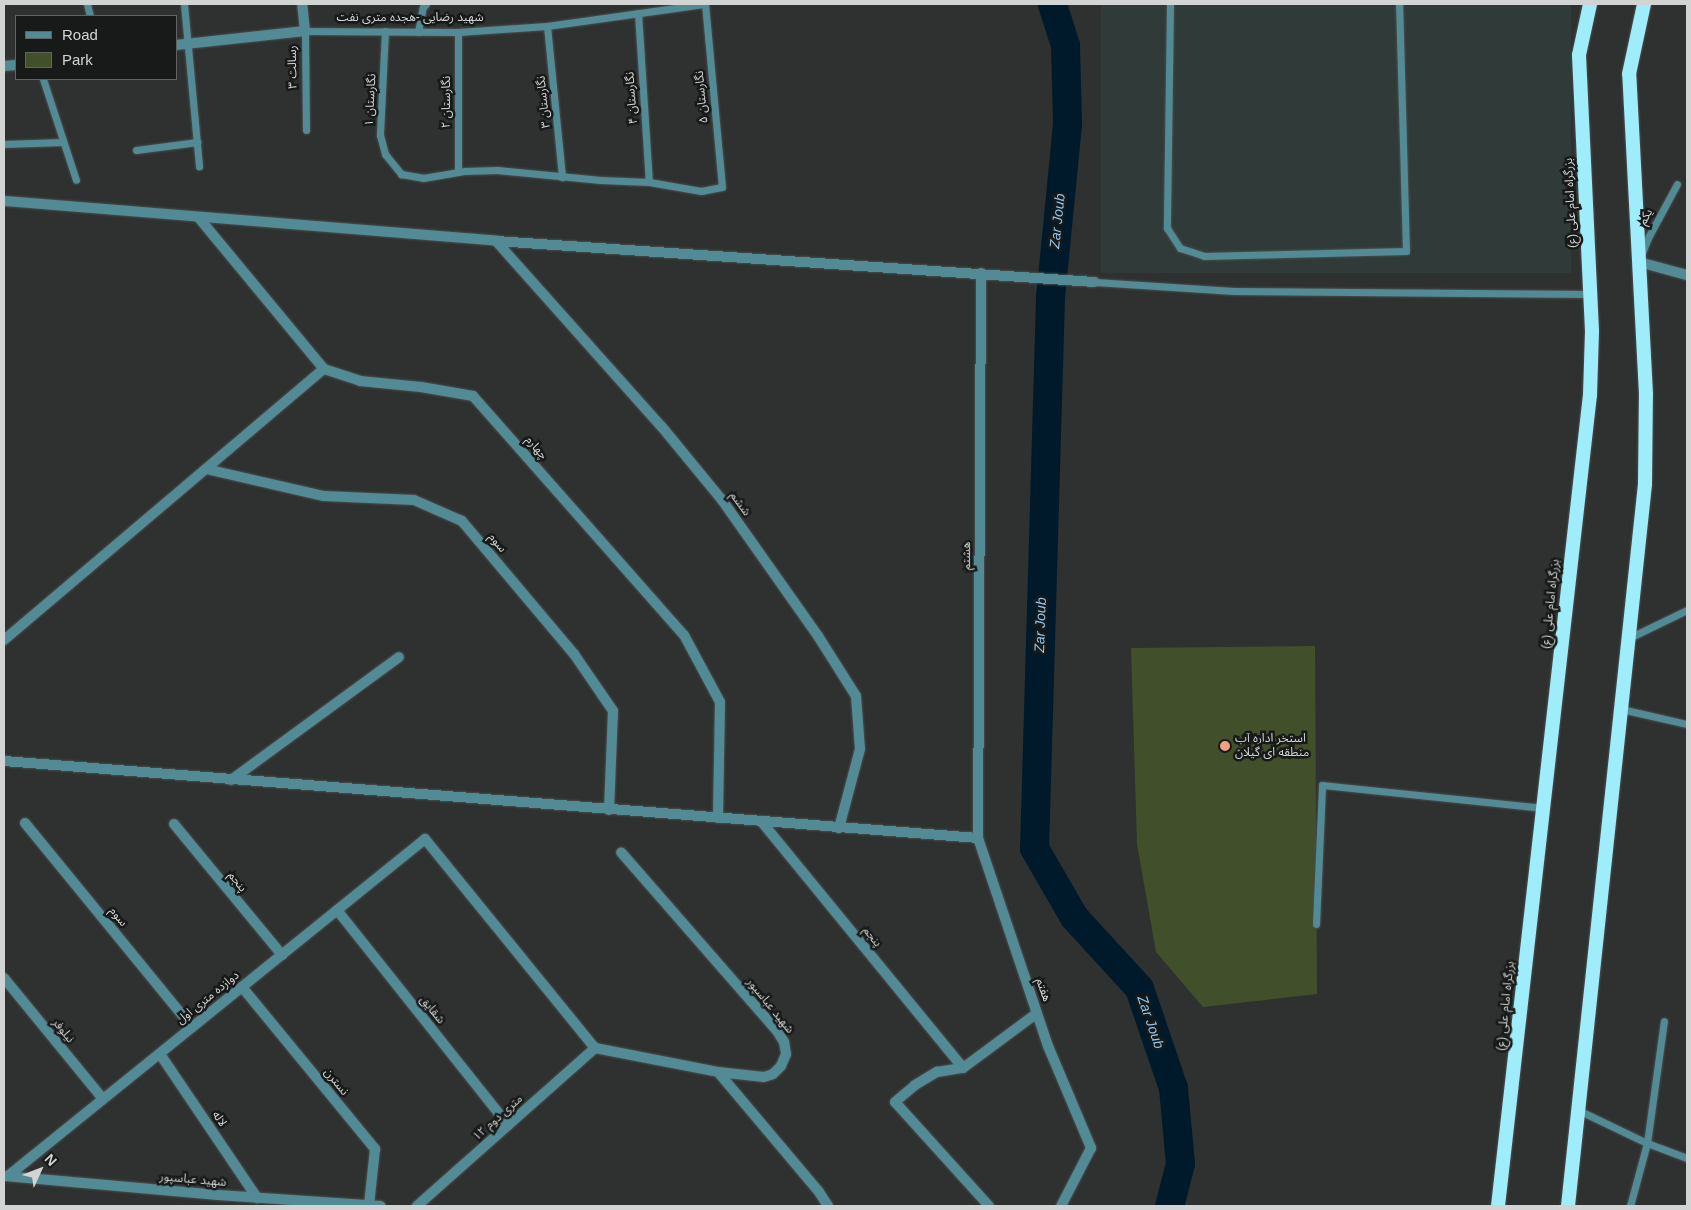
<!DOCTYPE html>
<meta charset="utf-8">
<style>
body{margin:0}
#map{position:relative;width:1691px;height:1210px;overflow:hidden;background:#2f3131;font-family:Arial,"Noto Sans Arabic",sans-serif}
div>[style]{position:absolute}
.built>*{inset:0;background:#303b39;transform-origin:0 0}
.green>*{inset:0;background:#414f2b}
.river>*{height:29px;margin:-14.5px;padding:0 14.5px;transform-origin:14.5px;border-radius:14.5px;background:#011a2b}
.roads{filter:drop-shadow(0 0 1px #4c4e4e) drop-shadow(0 0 1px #4c4e4e)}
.service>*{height:7px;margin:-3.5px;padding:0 3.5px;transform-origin:3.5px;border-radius:3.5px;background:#528a96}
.minor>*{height:10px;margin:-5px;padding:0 5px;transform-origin:5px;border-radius:5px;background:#528a96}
.tertiary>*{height:10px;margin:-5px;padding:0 5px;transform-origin:5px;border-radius:5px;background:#528a96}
.trunk>*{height:14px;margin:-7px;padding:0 7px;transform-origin:7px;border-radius:7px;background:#9fecfb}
.dots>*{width:14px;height:14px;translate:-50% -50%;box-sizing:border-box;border:2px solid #181919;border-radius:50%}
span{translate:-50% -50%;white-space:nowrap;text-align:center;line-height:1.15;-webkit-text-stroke:5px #181919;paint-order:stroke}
.street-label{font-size:12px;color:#d2d4d4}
.poi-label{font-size:12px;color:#d2d4d4}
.left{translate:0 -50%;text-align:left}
.water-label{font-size:14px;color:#8dc7f3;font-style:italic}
.frame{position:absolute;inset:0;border:5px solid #d2d4d4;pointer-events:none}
.legend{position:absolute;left:15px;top:15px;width:162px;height:65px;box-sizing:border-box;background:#181919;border:1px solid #626464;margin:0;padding:6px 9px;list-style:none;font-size:15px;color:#d2d4d4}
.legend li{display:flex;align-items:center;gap:10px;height:25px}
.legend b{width:25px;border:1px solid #626464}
.north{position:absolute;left:15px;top:1145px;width:50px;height:50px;-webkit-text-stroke:4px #181919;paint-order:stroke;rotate:47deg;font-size:14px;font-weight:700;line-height:20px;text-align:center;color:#d2d4d4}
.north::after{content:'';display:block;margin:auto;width:18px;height:22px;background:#d2d4d4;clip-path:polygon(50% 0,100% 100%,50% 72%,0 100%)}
</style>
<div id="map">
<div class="built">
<div style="left:1101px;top:4px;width:470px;height:269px"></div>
</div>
<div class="green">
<div style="clip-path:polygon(1315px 646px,1317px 994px,1203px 1007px,1156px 952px,1137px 844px,1131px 648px)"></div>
</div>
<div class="river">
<div style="left:1052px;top:4px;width:43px;rotate:72.4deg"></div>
<div style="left:1065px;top:45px;width:79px;rotate:88.5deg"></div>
<div style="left:1067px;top:124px;width:174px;rotate:95.6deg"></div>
<div style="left:1050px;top:297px;width:551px;rotate:91.66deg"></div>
<div style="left:1034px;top:848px;width:80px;rotate:59.9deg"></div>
<div style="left:1074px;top:917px;width:96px;rotate:47.5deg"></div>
<div style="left:1139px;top:988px;width:106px;rotate:71.2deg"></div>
<div style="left:1173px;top:1088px;width:75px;rotate:84.7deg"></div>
<div style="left:1180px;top:1163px;width:44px;rotate:104.3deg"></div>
</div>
<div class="roads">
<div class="service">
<div style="left:87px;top:4px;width:12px;rotate:76deg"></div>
<div style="left:184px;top:4px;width:163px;rotate:84.7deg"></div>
<div style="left:1170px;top:4px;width:224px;rotate:90.8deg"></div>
<div style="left:1167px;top:228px;width:24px;rotate:57deg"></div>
<div style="left:1180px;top:248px;width:25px;rotate:18deg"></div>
<div style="left:1204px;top:256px;width:202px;rotate:-1.4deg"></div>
<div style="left:1406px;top:251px;width:247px;rotate:-91.6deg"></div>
<div style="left:638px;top:13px;width:169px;rotate:86.3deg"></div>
<div style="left:547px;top:26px;width:152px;rotate:84.3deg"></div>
<div style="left:385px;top:31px;width:104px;rotate:92.8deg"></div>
<div style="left:380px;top:135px;width:20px;rotate:75deg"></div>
<div style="left:385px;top:154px;width:26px;rotate:51deg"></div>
<div style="left:401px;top:174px;width:22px;rotate:10deg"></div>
<div style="left:423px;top:178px;width:43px;rotate:-9.5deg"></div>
<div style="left:465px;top:171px;width:32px;rotate:-2deg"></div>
<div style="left:497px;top:170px;width:104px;rotate:5.5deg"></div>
<div style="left:601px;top:180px;width:48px;rotate:2.4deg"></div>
<div style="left:649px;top:182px;width:53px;rotate:9.8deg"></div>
<div style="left:701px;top:191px;width:21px;rotate:-11deg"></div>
<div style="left:722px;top:187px;width:184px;rotate:-95.3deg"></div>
<div style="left:418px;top:32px;width:25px;rotate:-79deg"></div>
<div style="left:423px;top:7px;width:4px;rotate:-45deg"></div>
<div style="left:43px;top:79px;width:106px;rotate:71.9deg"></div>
<div style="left:306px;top:130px;width:99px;rotate:-90.6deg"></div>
<div style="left:305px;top:31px;width:153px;rotate:0.4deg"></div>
<div style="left:458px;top:32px;width:89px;rotate:-3.9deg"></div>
<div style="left:547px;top:26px;width:158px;rotate:-8deg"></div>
<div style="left:4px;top:144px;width:59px;rotate:-1.9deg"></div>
<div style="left:136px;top:150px;width:62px;rotate:-7.5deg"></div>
<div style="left:458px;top:172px;width:140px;rotate:-90deg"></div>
<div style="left:1642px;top:253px;width:18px;rotate:-68deg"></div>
<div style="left:1649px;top:236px;width:59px;rotate:-61.7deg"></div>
<div style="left:1095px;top:282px;width:139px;rotate:3.7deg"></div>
<div style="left:1234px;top:291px;width:356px;rotate:0.5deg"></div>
<div style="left:1629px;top:638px;width:64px;rotate:-25.8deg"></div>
<div style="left:1621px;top:709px;width:68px;rotate:12.8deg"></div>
<div style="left:1316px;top:924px;width:139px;rotate:-87.5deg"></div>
<div style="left:1322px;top:785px;width:222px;rotate:5.9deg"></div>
<div style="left:1578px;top:1110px;width:76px;rotate:25.6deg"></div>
<div style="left:1647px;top:1143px;width:43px;rotate:20.6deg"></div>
<div style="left:1630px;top:1206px;width:65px;rotate:-74.9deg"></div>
<div style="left:1647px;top:1143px;width:123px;rotate:-82.1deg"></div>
</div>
<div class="minor">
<div style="left:176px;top:45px;width:130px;rotate:-6.2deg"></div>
<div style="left:305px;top:31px;width:27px;rotate:-96deg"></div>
<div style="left:4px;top:66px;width:12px;rotate:-5deg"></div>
<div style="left:4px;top:201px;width:494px;rotate:4.6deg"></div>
<div style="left:496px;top:241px;width:600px;rotate:3.92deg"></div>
<div style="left:199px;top:218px;width:196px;rotate:50.4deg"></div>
<div style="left:324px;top:369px;width:38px;rotate:18deg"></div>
<div style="left:360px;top:381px;width:61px;rotate:5.6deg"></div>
<div style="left:421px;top:387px;width:53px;rotate:9.8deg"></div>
<div style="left:473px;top:396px;width:319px;rotate:48.6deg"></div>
<div style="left:684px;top:635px;width:76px;rotate:61.8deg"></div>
<div style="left:720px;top:702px;width:116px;rotate:91deg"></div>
<div style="left:496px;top:241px;width:249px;rotate:48.3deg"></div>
<div style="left:662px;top:427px;width:94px;rotate:50.6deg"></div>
<div style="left:722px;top:500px;width:166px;rotate:54.8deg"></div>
<div style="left:818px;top:636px;width:71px;rotate:57.7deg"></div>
<div style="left:856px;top:696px;width:53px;rotate:85.7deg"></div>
<div style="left:860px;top:749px;width:82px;rotate:104.9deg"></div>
<div style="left:981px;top:273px;width:565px;rotate:90.3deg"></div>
<div style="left:978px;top:838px;width:219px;rotate:71.4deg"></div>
<div style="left:1048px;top:1046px;width:111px;rotate:67.1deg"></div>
<div style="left:1091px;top:1148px;width:65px;rotate:117.3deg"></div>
<div style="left:206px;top:469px;width:121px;rotate:12.9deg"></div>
<div style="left:324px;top:496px;width:90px;rotate:2.5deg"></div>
<div style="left:414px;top:500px;width:52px;rotate:23.6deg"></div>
<div style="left:462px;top:521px;width:174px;rotate:49.9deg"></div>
<div style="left:574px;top:654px;width:69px;rotate:55.6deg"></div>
<div style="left:613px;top:711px;width:99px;rotate:92.3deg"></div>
<div style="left:4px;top:640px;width:419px;rotate:-40.3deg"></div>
<div style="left:4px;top:761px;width:977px;rotate:4.52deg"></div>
<div style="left:231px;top:780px;width:208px;rotate:-36.2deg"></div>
<div style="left:761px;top:821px;width:319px;rotate:50.7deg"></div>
<div style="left:25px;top:823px;width:264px;rotate:50.7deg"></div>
<div style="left:174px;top:824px;width:170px;rotate:50.5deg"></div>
<div style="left:337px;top:910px;width:275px;rotate:51.5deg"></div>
<div style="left:4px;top:978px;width:156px;rotate:50.7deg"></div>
<div style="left:242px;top:987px;width:210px;rotate:50.6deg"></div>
<div style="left:375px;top:1149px;width:56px;rotate:96.1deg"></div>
<div style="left:160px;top:1054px;width:174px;rotate:56deg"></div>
<div style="left:718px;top:1072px;width:157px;rotate:49.9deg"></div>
<div style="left:819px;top:1192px;width:17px;rotate:57deg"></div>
<div style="left:5px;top:1176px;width:214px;rotate:5.1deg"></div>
<div style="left:218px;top:1195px;width:163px;rotate:3.9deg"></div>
<div style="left:8px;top:1176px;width:536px;rotate:-38.94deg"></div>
<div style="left:425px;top:839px;width:269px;rotate:50.9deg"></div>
<div style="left:595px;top:1048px;width:125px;rotate:11deg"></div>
<div style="left:718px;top:1072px;width:46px;rotate:6.2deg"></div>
<div style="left:764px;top:1077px;width:9px;rotate:-18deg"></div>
<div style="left:773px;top:1074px;width:11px;rotate:-45deg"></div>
<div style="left:781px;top:1066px;width:13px;rotate:-67deg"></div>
<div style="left:786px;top:1054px;width:12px;rotate:-99deg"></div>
<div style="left:784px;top:1042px;width:13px;rotate:-122deg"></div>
<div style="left:777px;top:1031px;width:237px;rotate:-131.1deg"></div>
<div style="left:417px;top:1206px;width:238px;rotate:-41.6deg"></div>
<div style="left:989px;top:1206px;width:140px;rotate:-132.1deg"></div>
<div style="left:895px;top:1102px;width:26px;rotate:-40deg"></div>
<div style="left:915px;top:1085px;width:26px;rotate:-31deg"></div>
<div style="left:937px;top:1072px;width:26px;rotate:-9deg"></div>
<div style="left:963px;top:1068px;width:92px;rotate:-36.6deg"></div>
</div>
<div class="tertiary">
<div style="left:1639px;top:262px;width:50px;rotate:15.2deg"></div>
</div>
<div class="trunk">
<div style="left:1498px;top:1206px;width:816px;rotate:-83.53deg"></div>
<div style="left:1590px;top:395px;width:64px;rotate:-88.2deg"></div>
<div style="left:1592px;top:331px;width:276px;rotate:-92.7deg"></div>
<div style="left:1579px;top:55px;width:52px;rotate:-77.8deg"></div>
<div style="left:1568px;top:1206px;width:726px;rotate:-83.91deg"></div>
<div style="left:1645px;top:484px;width:90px;rotate:-89.4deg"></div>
<div style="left:1646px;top:394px;width:320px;rotate:-93deg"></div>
<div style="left:1629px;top:74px;width:72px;rotate:-77.9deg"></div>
</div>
</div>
<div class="dots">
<div style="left:1225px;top:746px;background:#f39f84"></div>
</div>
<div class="street-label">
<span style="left:410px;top:18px">شهید رضایی -هجده متری نفت</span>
<span style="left:293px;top:67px;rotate:-91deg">رسالت ۳</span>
<span style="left:702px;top:97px;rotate:-95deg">نگارستان ۵</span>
<span style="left:632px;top:98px;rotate:-94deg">نگارستان ۴</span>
<span style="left:371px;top:100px;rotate:-87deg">نگارستان ۱</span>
<span style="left:447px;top:102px;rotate:-90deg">نگارستان ۲</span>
<span style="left:544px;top:102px;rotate:-96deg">نگارستان ۳</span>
<span style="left:1571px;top:203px;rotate:-93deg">بزرگراه امام علی (ع)</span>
<span style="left:1646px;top:217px;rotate:-62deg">یکم</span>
<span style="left:536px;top:448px;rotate:49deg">چهارم</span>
<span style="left:740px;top:504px;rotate:54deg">ششم</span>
<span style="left:497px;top:543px;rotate:50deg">سوم</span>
<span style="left:967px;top:556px;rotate:-90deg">هشتم</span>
<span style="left:1551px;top:604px;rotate:-84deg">بزرگراه امام علی (ع)</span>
<span style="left:237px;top:882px;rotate:51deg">پنجم</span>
<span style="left:118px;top:917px;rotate:51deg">سوم</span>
<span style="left:872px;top:937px;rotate:51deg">پنجم</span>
<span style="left:1043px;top:990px;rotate:71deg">هفتم</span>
<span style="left:208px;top:998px;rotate:-39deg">دوازده متری اول</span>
<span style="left:770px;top:1006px;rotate:51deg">شهید عباسپور</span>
<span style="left:1506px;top:1006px;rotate:-84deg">بزرگراه امام علی (ع)</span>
<span style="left:432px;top:1010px;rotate:51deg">شقایق</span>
<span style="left:63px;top:1031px;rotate:51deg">نیلوفر</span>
<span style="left:336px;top:1082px;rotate:51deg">نسترن</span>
<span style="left:498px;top:1118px;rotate:-42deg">۱۲ متری دوم</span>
<span style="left:219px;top:1119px;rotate:56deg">لاله</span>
<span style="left:193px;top:1180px;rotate:5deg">شهید عباسپور</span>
</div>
<div class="poi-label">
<span class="left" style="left:1235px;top:746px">استخر اداره آب<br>منطقه ای گیلان</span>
</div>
<div class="water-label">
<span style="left:1057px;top:221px;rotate:-84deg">Zar Joub</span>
<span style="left:1040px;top:625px;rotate:-88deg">Zar Joub</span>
<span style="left:1151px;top:1022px;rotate:71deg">Zar Joub</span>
</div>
<div class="frame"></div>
<ul class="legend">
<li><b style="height:6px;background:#528a96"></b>Road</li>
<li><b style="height:14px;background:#414f2b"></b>Park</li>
</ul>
<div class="north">N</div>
</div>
